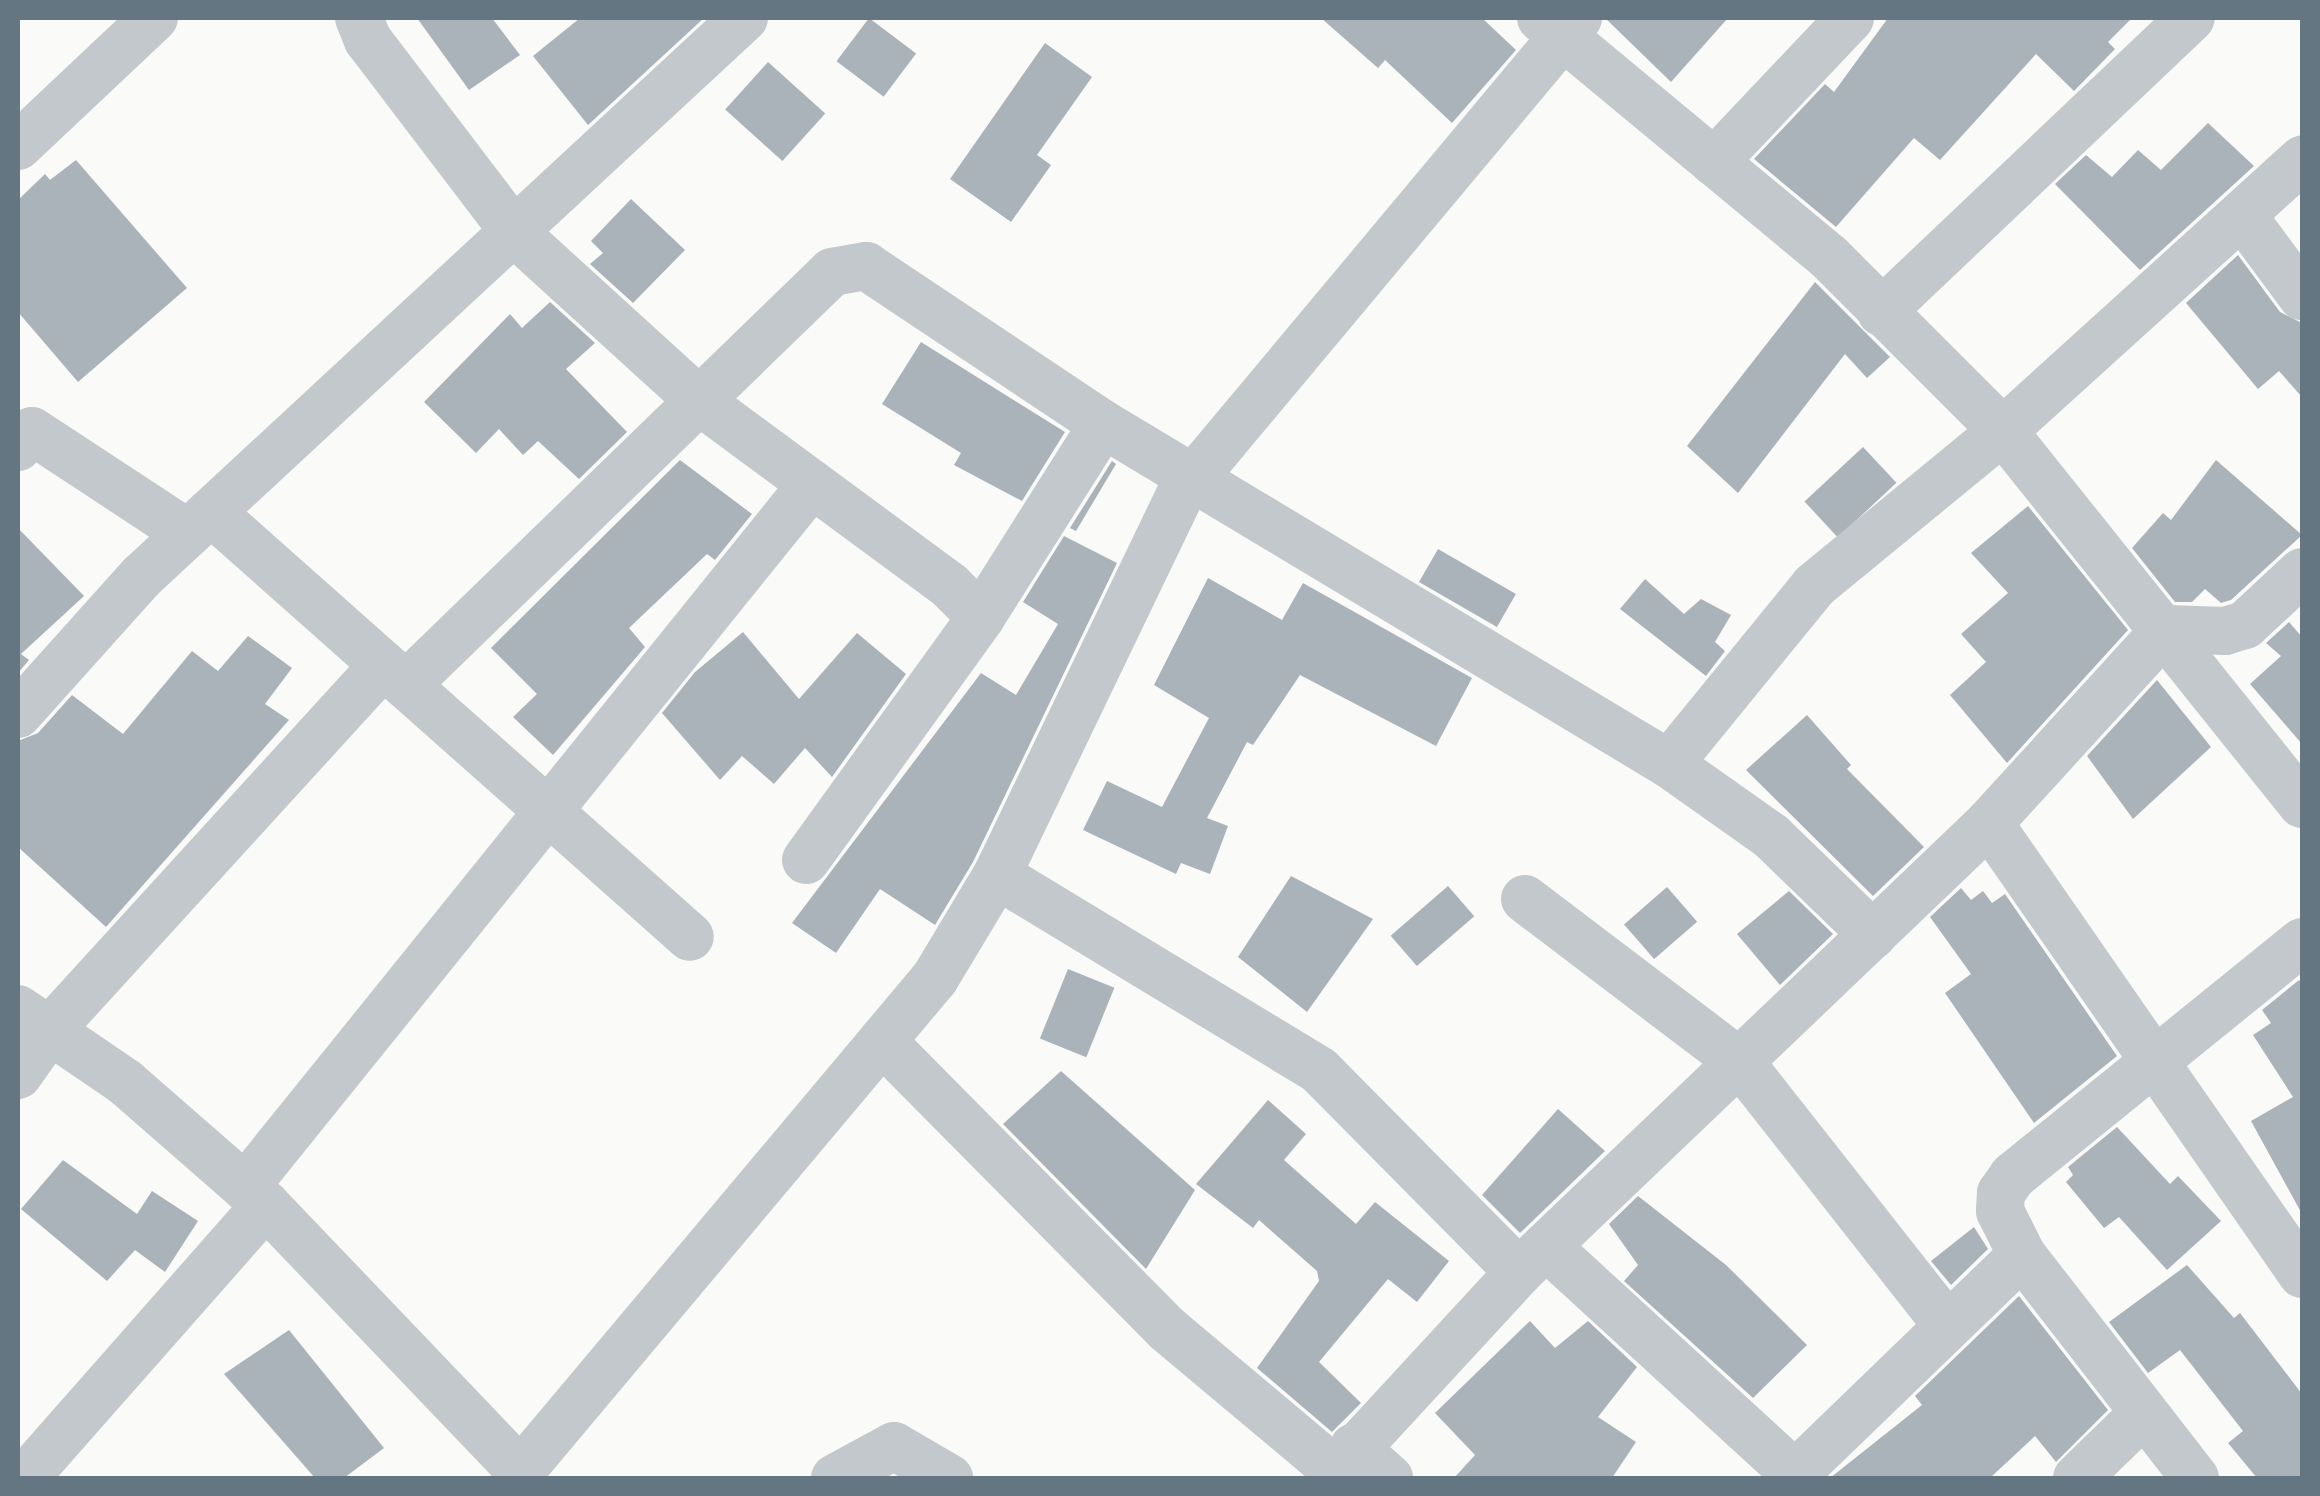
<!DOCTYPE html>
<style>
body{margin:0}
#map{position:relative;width:2320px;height:1496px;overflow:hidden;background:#fafaf8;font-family:Overpass,sans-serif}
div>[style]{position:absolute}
.building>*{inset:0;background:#aab3b9;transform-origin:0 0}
.minor>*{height:48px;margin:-24px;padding:0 24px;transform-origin:24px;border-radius:24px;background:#c3c8cc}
span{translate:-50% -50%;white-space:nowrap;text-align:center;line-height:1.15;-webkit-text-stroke:10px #fff;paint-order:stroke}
.frame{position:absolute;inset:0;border:20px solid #657683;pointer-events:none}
</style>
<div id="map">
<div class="building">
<div style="clip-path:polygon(417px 18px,492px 18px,520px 55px,469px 90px)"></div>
<div style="clip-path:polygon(580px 18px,704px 18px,588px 125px,533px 56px)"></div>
<div style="left:869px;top:18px;width:59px;height:54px;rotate:37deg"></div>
<div style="clip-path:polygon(1321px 18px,1482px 18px,1516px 50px,1452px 123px,1385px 60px,1378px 68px)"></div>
<div style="clip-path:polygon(1605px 18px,1728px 18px,1671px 82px)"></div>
<div style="clip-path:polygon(1888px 18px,2132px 18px,2108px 42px,2115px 49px,2074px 91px,2036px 54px,1940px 160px,1914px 138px,1836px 227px,1754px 159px,1825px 84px,1834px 92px)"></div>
<div style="clip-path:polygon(1045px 43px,1092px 77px,1037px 155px,1051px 165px,1011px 222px,950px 179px)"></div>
<div style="left:768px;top:62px;width:77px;height:64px;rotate:42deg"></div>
<div style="clip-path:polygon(2208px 123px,2254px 166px,2140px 270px,2055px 184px,2086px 155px,2112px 177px,2138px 150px,2161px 170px)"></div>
<div style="clip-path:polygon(76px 160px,187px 288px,78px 382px,18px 312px,18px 200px,45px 174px,50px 180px)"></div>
<div style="clip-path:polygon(631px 199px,685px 250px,633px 303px,590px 264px,603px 253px,591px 241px)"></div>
<div style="clip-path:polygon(2238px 255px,2280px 312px,2302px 323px,2302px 397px,2279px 371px,2258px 389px,2186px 303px)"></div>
<div style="clip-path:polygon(1815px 282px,1890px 357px,1867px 378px,1845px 354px,1738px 493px,1687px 446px)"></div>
<div style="clip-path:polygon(550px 302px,595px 343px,566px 369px,627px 432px,579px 479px,538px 441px,523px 455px,499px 429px,476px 453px,424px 402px,510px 314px,522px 328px)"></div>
<div style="clip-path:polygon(921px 342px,1065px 432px,1022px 501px,954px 465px,961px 453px,882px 404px)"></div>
<div style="left:1863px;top:447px;width:49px;height:80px;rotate:47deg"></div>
<div style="clip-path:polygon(680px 460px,752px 514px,715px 560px,707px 554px,629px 628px,645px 647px,553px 755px,513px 717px,537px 694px,491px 648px)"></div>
<div style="clip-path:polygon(2216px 460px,2302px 535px,2231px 600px,2221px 603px,2205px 589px,2192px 602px,2175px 602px,2132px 548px,2163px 513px,2171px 520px)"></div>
<div style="clip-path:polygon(1112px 461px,1116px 464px,1076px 531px,1070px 528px)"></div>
<div style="clip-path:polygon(2028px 506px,2128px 630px,2007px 763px,1950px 695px,1986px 662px,1961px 634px,2008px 593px,1971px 553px)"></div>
<div style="clip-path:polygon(18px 528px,84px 596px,21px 654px,29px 660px,18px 673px)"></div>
<div style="clip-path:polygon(1064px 536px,1117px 563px,973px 862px,935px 925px,880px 889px,836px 953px,792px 923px,981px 673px,1016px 695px,1058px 624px,1023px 602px)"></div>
<div style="left:1438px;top:549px;width:90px;height:38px;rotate:30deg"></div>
<div style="clip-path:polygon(1208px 578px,1282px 620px,1303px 583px,1472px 678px,1436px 746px,1300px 675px,1253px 745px,1247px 742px,1207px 818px,1228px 826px,1210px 874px,1181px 863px,1176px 874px,1083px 830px,1107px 781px,1162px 807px,1209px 718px,1154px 685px)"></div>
<div style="clip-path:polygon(1645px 579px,1684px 614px,1701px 599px,1731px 615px,1715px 642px,1725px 651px,1706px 676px,1620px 609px)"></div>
<div style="clip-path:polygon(2289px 622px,2302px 637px,2302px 744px,2250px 684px,2281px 656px,2266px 643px)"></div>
<div style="clip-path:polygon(743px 632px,799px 699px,857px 633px,906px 674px,832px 777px,805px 748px,774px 784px,742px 756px,720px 780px,662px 713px,695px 672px)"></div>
<div style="clip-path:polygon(248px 636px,292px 668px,265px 704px,289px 720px,106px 927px,18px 847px,18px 741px,38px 733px,72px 695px,123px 734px,192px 651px,218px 671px)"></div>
<div style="clip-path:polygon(2157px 680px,2211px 747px,2133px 819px,2087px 756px)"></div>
<div style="clip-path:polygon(1807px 715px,1851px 765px,1847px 769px,1924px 847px,1873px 896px,1746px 770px)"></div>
<div style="clip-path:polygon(1291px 876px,1373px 919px,1307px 1012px,1238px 957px)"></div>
<div style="left:1448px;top:886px;width:40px;height:76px;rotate:49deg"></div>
<div style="left:1667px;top:887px;width:46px;height:57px;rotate:49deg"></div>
<div style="clip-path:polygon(1961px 888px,1971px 900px,1983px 891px,1992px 903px,2005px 894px,2117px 1056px,2034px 1123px,1945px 993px,1971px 974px,1930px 917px)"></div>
<div style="clip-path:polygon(1789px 891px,1833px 934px,1780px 985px,1737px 934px)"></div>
<div style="left:1068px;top:969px;width:50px;height:75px;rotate:22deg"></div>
<div style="clip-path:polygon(2299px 980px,2302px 984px,2302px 1214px,2251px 1121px,2293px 1097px,2253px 1035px,2271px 1023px,2262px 1010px)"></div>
<div style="clip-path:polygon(1061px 1071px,1195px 1190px,1146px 1269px,1003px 1124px)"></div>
<div style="clip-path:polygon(1268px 1100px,1306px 1134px,1284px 1160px,1356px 1224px,1375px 1202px,1449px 1261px,1417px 1302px,1388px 1279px,1319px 1362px,1361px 1403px,1332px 1432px,1257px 1368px,1319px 1281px,1317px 1271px,1259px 1220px,1253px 1228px,1196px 1184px)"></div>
<div style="clip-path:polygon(1558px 1109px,1605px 1151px,1520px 1233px,1482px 1195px)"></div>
<div style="clip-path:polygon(2117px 1127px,2170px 1184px,2178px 1176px,2221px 1221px,2167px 1270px,2119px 1217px,2104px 1228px,2066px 1182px,2073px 1175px,2068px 1167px)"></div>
<div style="clip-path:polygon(63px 1160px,137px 1214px,152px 1191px,198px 1221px,165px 1272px,135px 1250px,107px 1281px,21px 1209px)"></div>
<div style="clip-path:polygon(1638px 1196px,1726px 1265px,1807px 1345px,1753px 1398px,1624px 1281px,1638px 1265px,1609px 1224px)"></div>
<div style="clip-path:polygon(1974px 1227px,1988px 1249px,1951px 1285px,1931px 1261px)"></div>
<div style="clip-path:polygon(2187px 1265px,2234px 1318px,2240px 1313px,2302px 1394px,2302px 1478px,2257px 1478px,2228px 1443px,2243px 1431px,2180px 1350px,2148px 1373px,2109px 1322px)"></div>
<div style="clip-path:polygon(2019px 1296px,2108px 1410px,2056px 1462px,2035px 1436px,1990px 1478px,1830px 1478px,1922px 1405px,1915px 1396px)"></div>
<div style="clip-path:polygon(1530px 1321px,1555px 1348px,1588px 1321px,1637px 1367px,1598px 1417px,1636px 1442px,1612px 1478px,1454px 1478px,1475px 1455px,1435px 1413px)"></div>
<div style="clip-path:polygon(289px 1330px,384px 1448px,344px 1478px,315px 1478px,224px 1374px)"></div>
</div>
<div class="minor">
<div style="left:359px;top:18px;width:24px;rotate:68deg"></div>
<div style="left:368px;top:40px;width:244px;rotate:52.7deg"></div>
<div style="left:516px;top:234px;width:251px;rotate:42.3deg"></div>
<div style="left:702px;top:403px;width:308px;rotate:36.4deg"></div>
<div style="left:950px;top:586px;width:44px;rotate:45deg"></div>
<div style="left:981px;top:617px;width:228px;rotate:-57.7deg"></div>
<div style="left:1541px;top:18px;width:374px;rotate:39.7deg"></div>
<div style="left:1829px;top:257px;width:246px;rotate:45deg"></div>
<div style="left:2003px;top:431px;width:478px;rotate:51.3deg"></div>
<div style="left:18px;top:146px;width:187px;rotate:-43.3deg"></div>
<div style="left:1714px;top:162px;width:198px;rotate:-46.6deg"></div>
<div style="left:2242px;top:215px;width:101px;rotate:53.5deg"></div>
<div style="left:1881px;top:312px;width:427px;rotate:-43.5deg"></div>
<div style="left:18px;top:447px;width:21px;rotate:-49deg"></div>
<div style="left:32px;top:431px;width:186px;rotate:33.3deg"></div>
<div style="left:211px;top:512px;width:640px;rotate:41.58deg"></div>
<div style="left:406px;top:685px;width:593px;rotate:-44.11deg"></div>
<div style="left:832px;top:272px;width:35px;rotate:-10deg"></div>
<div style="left:866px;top:266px;width:285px;rotate:33.7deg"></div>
<div style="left:1103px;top:424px;width:660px;rotate:30.99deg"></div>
<div style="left:1669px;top:764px;width:125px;rotate:35.2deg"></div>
<div style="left:1771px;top:836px;width:142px;rotate:44.1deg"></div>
<div style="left:18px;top:714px;width:186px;rotate:-48.1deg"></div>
<div style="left:142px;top:576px;width:821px;rotate:-42.83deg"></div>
<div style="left:1669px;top:764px;width:230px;rotate:-50.8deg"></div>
<div style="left:1814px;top:586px;width:244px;rotate:-39.4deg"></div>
<div style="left:2003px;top:431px;width:404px;rotate:-42.2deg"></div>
<div style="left:1989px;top:823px;width:549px;rotate:55.24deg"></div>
<div style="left:806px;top:860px;width:299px;rotate:-54.2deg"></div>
<div style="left:997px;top:875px;width:376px;rotate:31.2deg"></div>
<div style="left:1319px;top:1070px;width:284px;rotate:45.3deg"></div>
<div style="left:1525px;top:899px;width:270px;rotate:37.2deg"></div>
<div style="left:1740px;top:1062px;width:335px;rotate:51.8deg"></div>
<div style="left:18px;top:1009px;width:130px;rotate:34.3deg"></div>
<div style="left:125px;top:1082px;width:187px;rotate:41.1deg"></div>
<div style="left:266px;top:1205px;width:369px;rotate:46.3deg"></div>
<div style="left:882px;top:1041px;width:405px;rotate:45.3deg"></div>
<div style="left:1167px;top:1329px;width:219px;rotate:40deg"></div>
<div style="left:18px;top:1075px;width:55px;rotate:-54.6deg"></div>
<div style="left:50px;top:1030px;width:494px;rotate:-47.6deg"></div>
<div style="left:245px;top:1187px;width:903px;rotate:-51.11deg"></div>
<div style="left:1546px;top:1246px;width:338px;rotate:42.5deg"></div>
<div style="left:1354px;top:1447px;width:47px;rotate:41.5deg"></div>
<div style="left:25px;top:1478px;width:364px;rotate:-48.6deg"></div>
<div style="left:515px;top:1478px;width:653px;rotate:-49.97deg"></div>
<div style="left:935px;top:978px;width:120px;rotate:-59deg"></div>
<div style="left:997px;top:875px;width:424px;rotate:-64.3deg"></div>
<div style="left:1181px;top:493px;width:619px;rotate:-50.11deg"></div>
<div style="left:835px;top:1478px;width:67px;rotate:-28.5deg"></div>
<div style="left:894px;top:1446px;width:64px;rotate:30.2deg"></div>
<div style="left:1329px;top:1478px;width:280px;rotate:-47.3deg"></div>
<div style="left:1519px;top:1272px;width:650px;rotate:-43.69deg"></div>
<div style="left:1989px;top:823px;width:263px;rotate:-47.6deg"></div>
<div style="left:2166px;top:629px;width:59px;rotate:1.9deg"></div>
<div style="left:2225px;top:631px;width:21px;rotate:-17deg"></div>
<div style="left:2245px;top:625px;width:78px;rotate:-42.9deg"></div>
<div style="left:1791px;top:1478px;width:321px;rotate:-44deg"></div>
<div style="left:2077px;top:1478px;width:93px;rotate:-44.1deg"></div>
<div style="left:2195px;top:1478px;width:282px;rotate:-127.8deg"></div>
<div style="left:2022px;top:1255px;width:49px;rotate:-116.6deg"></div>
<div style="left:2000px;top:1211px;width:18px;rotate:-87deg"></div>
<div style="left:2001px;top:1193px;width:21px;rotate:-55deg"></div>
<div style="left:2013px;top:1176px;width:372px;rotate:-39deg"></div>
</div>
<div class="frame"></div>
</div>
